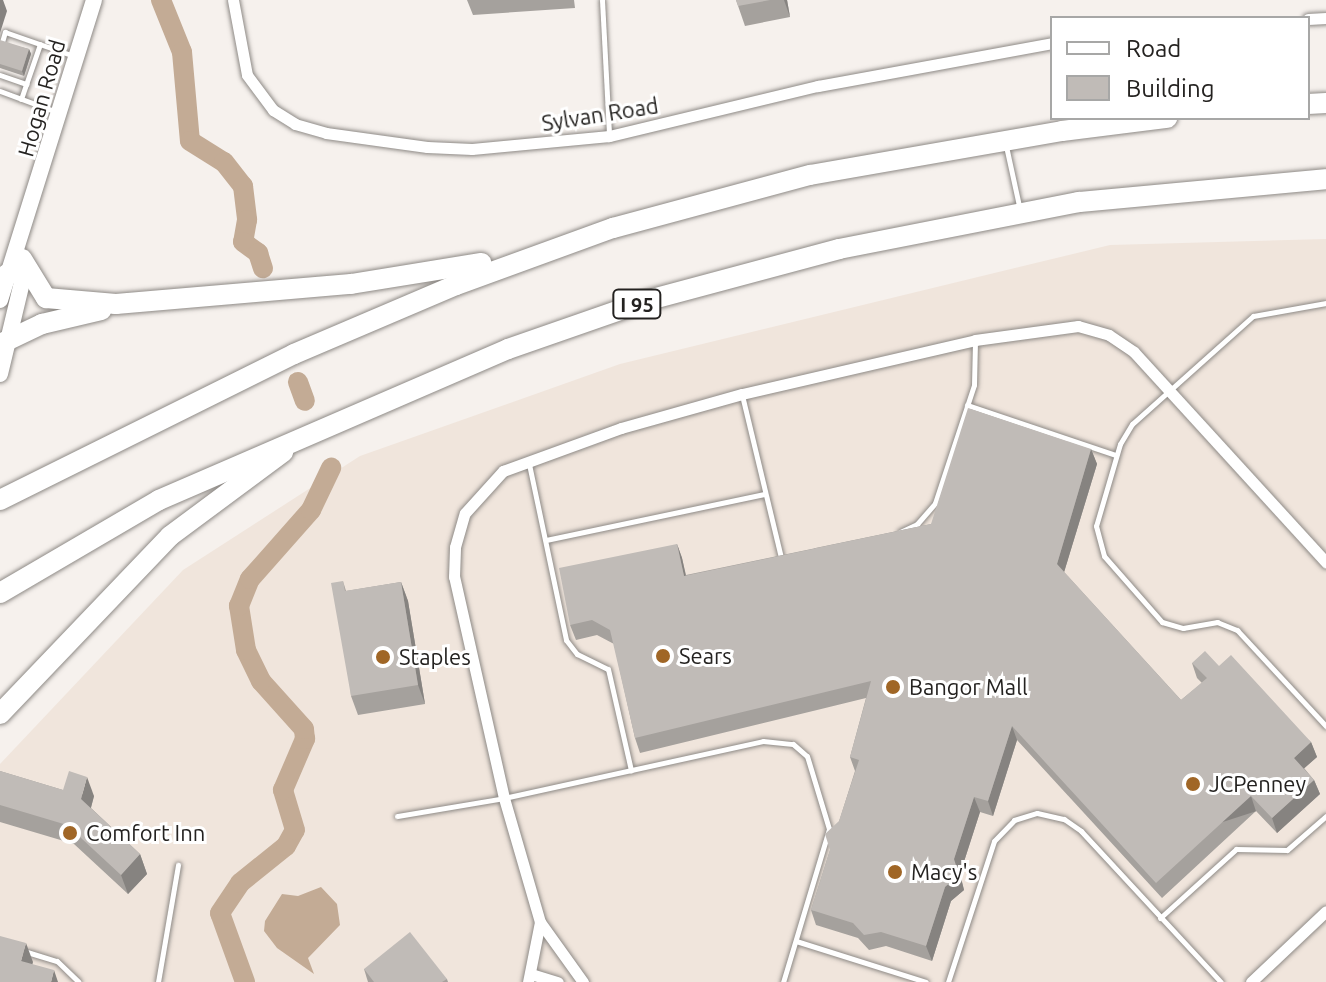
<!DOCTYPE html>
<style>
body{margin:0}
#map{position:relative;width:1326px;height:982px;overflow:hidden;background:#f6f1ed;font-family:Ubuntu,sans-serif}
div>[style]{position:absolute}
.built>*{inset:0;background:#f0e5dc}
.water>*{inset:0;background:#c3ab95}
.river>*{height:20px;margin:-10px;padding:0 10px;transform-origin:10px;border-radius:10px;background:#c3ab95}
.roads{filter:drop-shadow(0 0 2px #8e8a86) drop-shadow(0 0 2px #8e8a86)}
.service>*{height:5px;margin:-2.5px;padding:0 2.5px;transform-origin:2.5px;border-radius:2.5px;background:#fff}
.minor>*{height:11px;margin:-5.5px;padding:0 5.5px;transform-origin:5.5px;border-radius:5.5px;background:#fff}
.secondary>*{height:16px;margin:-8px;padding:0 8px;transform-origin:8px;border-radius:8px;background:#fff}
.motorway>*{height:20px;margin:-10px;padding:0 10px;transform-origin:10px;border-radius:10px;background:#fff}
.wall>*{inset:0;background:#a5a19d}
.shaded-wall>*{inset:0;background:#868380;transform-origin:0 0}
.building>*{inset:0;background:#c0bbb7}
.dots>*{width:22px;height:22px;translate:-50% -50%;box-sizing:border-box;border:4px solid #fff;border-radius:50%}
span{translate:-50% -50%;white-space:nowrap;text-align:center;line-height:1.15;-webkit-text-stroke:6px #fff;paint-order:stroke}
.shield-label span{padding:2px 6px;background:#fff;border:2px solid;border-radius:6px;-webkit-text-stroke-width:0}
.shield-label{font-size:20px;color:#242220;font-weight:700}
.street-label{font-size:22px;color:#242220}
.poi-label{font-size:22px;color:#242220}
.left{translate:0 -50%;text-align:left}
.legend{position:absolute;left:1050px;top:16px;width:260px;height:104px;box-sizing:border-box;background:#fff;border:2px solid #a7a7a6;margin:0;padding:10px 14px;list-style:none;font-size:24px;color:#242220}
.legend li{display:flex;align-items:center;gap:16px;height:40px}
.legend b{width:40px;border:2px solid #a7a7a6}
</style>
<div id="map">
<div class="built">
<div style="clip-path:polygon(1326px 239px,1326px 982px,0 982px,0 764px,183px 570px,360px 456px,620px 364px,1110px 245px)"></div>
</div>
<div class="water">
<div style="clip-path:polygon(321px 887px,337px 904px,340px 925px,308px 958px,314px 974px,277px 948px,264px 931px,265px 921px,282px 894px,298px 896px)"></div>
</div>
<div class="river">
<div style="left:161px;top:0;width:56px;rotate:68deg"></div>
<div style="left:182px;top:52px;width:89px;rotate:84.9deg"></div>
<div style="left:190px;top:141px;width:40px;rotate:32deg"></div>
<div style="left:224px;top:162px;width:31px;rotate:52deg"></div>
<div style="left:243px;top:186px;width:34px;rotate:83deg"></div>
<div style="left:247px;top:220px;width:22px;rotate:100deg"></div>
<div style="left:243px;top:242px;width:19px;rotate:36deg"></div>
<div style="left:258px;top:253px;width:16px;rotate:72deg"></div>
<div style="left:298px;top:382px;width:20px;rotate:70deg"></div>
<div style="left:245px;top:982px;width:73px;rotate:-109.9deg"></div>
<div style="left:220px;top:913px;width:36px;rotate:-56deg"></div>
<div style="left:240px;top:883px;width:59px;rotate:-38.8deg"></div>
<div style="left:286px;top:846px;width:18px;rotate:-61deg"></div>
<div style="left:295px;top:830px;width:42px;rotate:-106.7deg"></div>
<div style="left:283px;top:790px;width:56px;rotate:-66.7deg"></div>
<div style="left:305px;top:739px;width:10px;rotate:-96deg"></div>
<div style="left:304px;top:729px;width:64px;rotate:-131.9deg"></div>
<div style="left:261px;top:681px;width:34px;rotate:-116deg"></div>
<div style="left:246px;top:650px;width:45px;rotate:-99deg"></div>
<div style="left:239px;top:606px;width:29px;rotate:-68deg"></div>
<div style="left:250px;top:579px;width:92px;rotate:-48.5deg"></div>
<div style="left:311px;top:510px;width:47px;rotate:-64.5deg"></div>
</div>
<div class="roads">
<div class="service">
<div style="left:602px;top:0;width:135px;rotate:87deg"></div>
<div style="left:0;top:49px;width:18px;rotate:-74deg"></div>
<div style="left:5px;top:32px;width:73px;rotate:19.2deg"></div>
<div style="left:0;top:75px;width:28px;rotate:19deg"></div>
<div style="left:0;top:91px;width:58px;rotate:20.3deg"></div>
<div style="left:21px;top:99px;width:58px;rotate:-70.9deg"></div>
<div style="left:1006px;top:146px;width:66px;rotate:77.7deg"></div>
<div style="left:1326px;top:303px;width:74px;rotate:169.9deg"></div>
<div style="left:1253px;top:316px;width:162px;rotate:138.2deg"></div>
<div style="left:1132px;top:424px;width:23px;rotate:121deg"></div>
<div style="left:1120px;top:444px;width:85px;rotate:106.3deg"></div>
<div style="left:1096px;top:526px;width:31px;rotate:75deg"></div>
<div style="left:1104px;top:556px;width:88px;rotate:48.7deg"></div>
<div style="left:1162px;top:622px;width:22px;rotate:16deg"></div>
<div style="left:1183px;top:628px;width:35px;rotate:-10deg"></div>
<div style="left:1217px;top:622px;width:22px;rotate:22deg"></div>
<div style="left:1237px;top:630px;width:131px;rotate:47.2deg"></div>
<div style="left:742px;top:395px;width:167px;rotate:76.5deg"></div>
<div style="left:967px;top:405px;width:157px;rotate:18.6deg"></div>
<div style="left:529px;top:464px;width:180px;rotate:78.1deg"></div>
<div style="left:566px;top:640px;width:18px;rotate:52deg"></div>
<div style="left:577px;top:654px;width:34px;rotate:26deg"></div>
<div style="left:608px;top:669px;width:104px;rotate:77.2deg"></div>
<div style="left:900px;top:532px;width:19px;rotate:-25deg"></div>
<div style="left:917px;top:524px;width:28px;rotate:-49deg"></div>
<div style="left:935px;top:503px;width:124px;rotate:-71.7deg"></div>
<div style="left:974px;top:385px;width:44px;rotate:-88.7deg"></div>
<div style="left:546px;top:540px;width:223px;rotate:-11.9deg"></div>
<div style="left:397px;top:816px;width:109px;rotate:-9.5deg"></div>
<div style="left:504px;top:798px;width:265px;rotate:-12.4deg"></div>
<div style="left:763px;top:741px;width:30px;rotate:6deg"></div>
<div style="left:793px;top:744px;width:18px;rotate:41deg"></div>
<div style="left:807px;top:756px;width:76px;rotate:73.2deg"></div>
<div style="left:829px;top:829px;width:160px;rotate:106.7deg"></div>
<div style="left:1160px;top:918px;width:103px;rotate:-42.2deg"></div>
<div style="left:1236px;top:849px;width:51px;rotate:1.1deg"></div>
<div style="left:1287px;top:850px;width:52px;rotate:-41.1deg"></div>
<div style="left:796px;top:941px;width:136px;rotate:17.5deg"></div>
<div style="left:27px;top:952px;width:31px;rotate:17deg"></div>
<div style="left:57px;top:961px;width:30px;rotate:44deg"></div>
<div style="left:158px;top:982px;width:119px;rotate:-80.3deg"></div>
<div style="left:948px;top:982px;width:148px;rotate:-71.9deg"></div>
<div style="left:994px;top:841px;width:29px;rotate:-46deg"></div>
<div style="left:1014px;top:820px;width:24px;rotate:-17deg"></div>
<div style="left:1037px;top:813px;width:28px;rotate:13deg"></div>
<div style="left:1064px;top:819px;width:21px;rotate:35deg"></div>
<div style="left:1081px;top:831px;width:206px;rotate:47.2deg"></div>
</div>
<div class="minor">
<div style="left:233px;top:0;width:76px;rotate:79.4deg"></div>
<div style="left:247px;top:75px;width:44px;rotate:53.4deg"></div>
<div style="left:273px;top:110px;width:26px;rotate:32deg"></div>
<div style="left:295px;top:124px;width:32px;rotate:16deg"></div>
<div style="left:326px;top:133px;width:102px;rotate:7.9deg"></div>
<div style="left:427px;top:147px;width:45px;rotate:2.5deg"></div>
<div style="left:472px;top:149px;width:138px;rotate:-5.4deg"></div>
<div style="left:609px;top:136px;width:215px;rotate:-13.5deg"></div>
<div style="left:818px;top:86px;width:238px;rotate:-10.4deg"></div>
<div style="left:1308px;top:19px;width:18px;rotate:-3deg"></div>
<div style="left:540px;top:922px;width:74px;rotate:54.4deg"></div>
<div style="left:531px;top:974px;width:28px;rotate:17deg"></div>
<div style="left:528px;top:982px;width:61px;rotate:-78.7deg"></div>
<div style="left:540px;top:922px;width:129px;rotate:-106.2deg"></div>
<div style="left:504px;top:798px;width:227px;rotate:-102.7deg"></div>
<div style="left:454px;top:577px;width:30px;rotate:-88deg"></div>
<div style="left:455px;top:547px;width:35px;rotate:-74deg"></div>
<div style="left:465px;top:513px;width:57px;rotate:-47.9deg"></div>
<div style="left:503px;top:471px;width:126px;rotate:-20deg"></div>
<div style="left:621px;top:428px;width:126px;rotate:-15.7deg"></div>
<div style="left:742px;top:394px;width:239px;rotate:-13deg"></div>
<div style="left:975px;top:340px;width:104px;rotate:-7.7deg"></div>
<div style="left:1078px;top:326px;width:32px;rotate:16deg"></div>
<div style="left:1109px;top:335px;width:30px;rotate:34deg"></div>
<div style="left:1134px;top:352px;width:285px;rotate:47.6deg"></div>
<div style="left:1251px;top:982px;width:103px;rotate:-43.4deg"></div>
</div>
<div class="secondary">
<div style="left:0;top:300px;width:314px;rotate:-72.6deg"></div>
<div style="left:0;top:374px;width:99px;rotate:-76.5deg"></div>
<div style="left:23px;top:278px;width:19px;rotate:-93deg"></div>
</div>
<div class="motorway">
<div style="left:1308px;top:104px;width:18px;rotate:-3deg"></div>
<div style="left:22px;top:259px;width:46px;rotate:58.4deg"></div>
<div style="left:46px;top:298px;width:70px;rotate:4.9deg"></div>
<div style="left:116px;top:304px;width:236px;rotate:-4.9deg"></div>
<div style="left:351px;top:284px;width:132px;rotate:-9.2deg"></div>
<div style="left:0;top:288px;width:16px;rotate:-63deg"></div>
<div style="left:0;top:344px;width:47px;rotate:-25.5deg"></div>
<div style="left:42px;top:324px;width:61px;rotate:-13.3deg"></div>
<div style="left:0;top:500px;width:328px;rotate:-26.4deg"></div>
<div style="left:294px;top:354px;width:176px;rotate:-23.1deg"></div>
<div style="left:456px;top:285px;width:167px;rotate:-20deg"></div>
<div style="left:613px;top:228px;width:204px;rotate:-15.1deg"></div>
<div style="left:810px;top:175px;width:256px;rotate:-9.9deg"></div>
<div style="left:1062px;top:131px;width:106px;rotate:-7.1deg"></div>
<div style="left:0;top:593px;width:184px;rotate:-30.3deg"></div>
<div style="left:159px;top:500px;width:380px;rotate:-23.4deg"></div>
<div style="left:508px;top:349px;width:149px;rotate:-19.2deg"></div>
<div style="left:649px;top:300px;width:197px;rotate:-15deg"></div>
<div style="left:839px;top:249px;width:245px;rotate:-11.1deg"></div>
<div style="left:1079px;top:202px;width:248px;rotate:-5.3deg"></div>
<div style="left:0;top:714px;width:246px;rotate:-46.3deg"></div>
<div style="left:170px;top:536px;width:141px;rotate:-36.6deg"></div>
</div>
</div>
<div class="wall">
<div style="clip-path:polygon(467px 0,574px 0,575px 8px,473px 15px)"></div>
<div style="clip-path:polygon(736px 0,787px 0,790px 17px,745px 26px)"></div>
<div style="clip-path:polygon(0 42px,29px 49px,31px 54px,24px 76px,0 68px)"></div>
<div style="clip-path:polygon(1091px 449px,1097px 464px,1064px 572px,1181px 700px,1202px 683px,1197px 678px,1192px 663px,1219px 666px,1311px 742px,1317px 757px,1304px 768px,1314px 780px,1320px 794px,1277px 833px,1256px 811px,1162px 898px,1017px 740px,993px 816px,980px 812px,960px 874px,964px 890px,951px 901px,932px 961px,886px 946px,869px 950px,858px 938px,816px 925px,811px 910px,855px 771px,850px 757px,866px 698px,640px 753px,635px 738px,614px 644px,597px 635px,576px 640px,570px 625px,677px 544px,682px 558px,686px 575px,931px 524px)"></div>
<div style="clip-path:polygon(343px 581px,346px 591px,401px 582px,408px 601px,425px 704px,358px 715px,351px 696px)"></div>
<div style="clip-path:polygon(0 771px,63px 790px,94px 796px,91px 808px,140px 854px,147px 874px,128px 894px,74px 844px,0 822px)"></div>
<div style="clip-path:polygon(364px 969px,447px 979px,448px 982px,368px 982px)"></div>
</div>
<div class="shaded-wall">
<div style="clip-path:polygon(0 0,3px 0,7px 11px,0 33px)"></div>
<div style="clip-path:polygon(784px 0,787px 0,790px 17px)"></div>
<div style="clip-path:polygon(29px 49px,31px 54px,24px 76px,22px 71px)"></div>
<div style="clip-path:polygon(1091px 449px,1097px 464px,1062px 579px,1057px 564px)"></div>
<div style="clip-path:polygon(677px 544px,682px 558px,689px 591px,684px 576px)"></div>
<div style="clip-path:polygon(401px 582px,408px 601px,425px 704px,418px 685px)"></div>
<div style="clip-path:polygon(1012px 726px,1017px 740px,993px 816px,988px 801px)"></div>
<div style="clip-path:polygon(1311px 742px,1317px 757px,1299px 773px,1294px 758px)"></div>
<div style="clip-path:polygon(87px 777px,94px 796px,88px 818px,81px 799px)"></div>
<div style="clip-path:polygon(1314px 780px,1320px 794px,1277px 833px,1272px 818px)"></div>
<div style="left:1251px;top:796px;width:16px;height:129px;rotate:72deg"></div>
<div style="clip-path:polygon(974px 797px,980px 812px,960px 874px,964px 890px,951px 901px,932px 961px,926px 946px)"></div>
<div style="clip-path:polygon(140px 854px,147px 874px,128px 894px,121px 875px)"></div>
<div style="clip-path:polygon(26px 943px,33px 962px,28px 981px,21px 961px)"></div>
<div style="clip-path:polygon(54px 970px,58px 982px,51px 982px)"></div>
</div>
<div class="building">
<div style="clip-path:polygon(736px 0,770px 0,738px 6px)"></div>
<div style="clip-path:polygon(0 40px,29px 49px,22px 71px,0 64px)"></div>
<div style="clip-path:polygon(968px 408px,1091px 449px,1057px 564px,1181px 700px,1207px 678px,1192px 663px,1205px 651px,1219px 666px,1231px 655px,1311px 742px,1294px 758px,1314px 780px,1272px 818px,1251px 796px,1156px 883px,1012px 726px,988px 801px,974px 797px,954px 859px,959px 875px,945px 887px,926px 946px,881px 932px,864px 935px,853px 923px,811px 910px,830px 850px,825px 834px,839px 821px,859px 760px,850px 757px,871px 681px,635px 738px,610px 630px,592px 620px,570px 625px,559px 568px,677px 544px,684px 576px,931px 524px)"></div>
<div style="clip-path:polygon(343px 581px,345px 591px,401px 582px,418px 685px,351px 696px,331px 583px)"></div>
<div style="clip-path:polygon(0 771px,63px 790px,69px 771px,87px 777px,81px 799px,140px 854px,121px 875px,67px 825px,0 805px)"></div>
<div style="clip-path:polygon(410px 932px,447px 979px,442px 982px,374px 982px,364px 969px)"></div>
<div style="clip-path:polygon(0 936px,26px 943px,21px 961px,54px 970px,51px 982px,0 982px)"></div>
</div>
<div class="dots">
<div style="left:663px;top:656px;background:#a06626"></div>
<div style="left:383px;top:657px;background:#a06626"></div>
<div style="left:893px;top:687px;background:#a06626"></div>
<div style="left:1193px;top:784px;background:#a06626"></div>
<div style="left:70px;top:833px;background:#a06626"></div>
<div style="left:895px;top:872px;background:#a06626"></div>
</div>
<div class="shield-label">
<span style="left:637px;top:304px">I 95</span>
</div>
<div class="street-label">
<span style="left:41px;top:98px;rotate:-74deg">Hogan Road</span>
<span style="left:600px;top:114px;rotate:-9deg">Sylvan Road</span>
</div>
<div class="poi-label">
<span class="left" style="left:679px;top:656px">Sears</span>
<span class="left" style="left:399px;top:657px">Staples</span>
<span class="left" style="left:909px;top:687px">Bangor Mall</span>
<span class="left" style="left:1209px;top:784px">JCPenney</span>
<span class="left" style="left:86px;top:833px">Comfort Inn</span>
<span class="left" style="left:911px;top:872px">Macy's</span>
</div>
<ul class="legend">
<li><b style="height:10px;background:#fff"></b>Road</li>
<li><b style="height:22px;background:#c0bbb7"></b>Building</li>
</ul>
</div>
